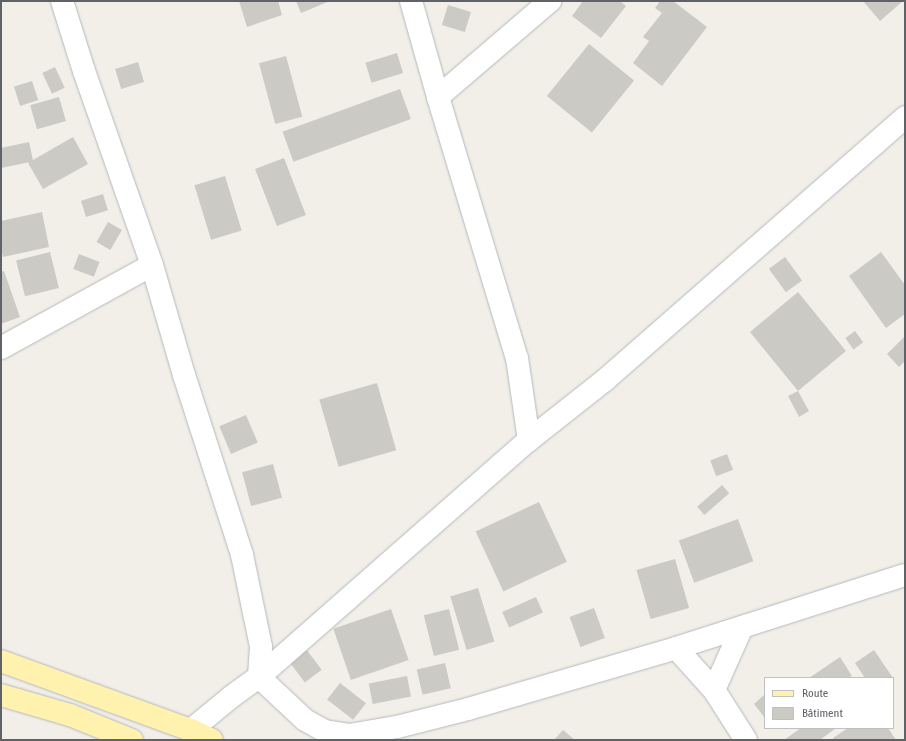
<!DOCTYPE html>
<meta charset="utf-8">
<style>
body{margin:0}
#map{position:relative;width:906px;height:741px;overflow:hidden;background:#f1efe8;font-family:"Asap Condensed",sans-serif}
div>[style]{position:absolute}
.building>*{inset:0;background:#cccac5;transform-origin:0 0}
.roads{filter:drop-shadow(0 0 1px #b5b8bc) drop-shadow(0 0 1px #b5b8bc)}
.minor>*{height:22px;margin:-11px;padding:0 11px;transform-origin:11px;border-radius:11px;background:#fff}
.major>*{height:22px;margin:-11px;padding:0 11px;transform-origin:11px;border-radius:11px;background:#fff2af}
span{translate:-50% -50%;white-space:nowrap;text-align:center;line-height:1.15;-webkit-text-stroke:3px #fff;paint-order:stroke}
.frame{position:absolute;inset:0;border:2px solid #5f6368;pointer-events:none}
.legend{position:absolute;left:764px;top:677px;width:130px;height:52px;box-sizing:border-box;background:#fff;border:1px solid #bfc1c3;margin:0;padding:5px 7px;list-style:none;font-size:12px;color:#5f6368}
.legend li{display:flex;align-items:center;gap:8px;height:20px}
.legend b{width:20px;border:1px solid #bfc1c3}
</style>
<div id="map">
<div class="building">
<div style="clip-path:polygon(239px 1px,278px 1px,282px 15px,247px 27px)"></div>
<div style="clip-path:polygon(296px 1px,330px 1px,301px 13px)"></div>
<div style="clip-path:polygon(583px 1px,620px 1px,626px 6px,601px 38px,572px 16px)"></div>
<div style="clip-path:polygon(660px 1px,673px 1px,707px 27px,662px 86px,633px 63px,649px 41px,643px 37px,662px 13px,655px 8px)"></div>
<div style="clip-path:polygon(863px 1px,903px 1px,880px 21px)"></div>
<div style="left:448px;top:5px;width:24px;height:21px;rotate:17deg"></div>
<div style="left:589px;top:44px;width:58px;height:67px;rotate:39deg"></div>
<div style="left:397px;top:53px;width:21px;height:33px;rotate:73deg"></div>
<div style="left:286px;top:56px;width:63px;height:28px;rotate:75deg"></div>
<div style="left:138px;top:62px;width:21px;height:24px;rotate:73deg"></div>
<div style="left:55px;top:67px;width:23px;height:14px;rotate:65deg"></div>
<div style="left:32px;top:81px;width:20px;height:19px;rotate:72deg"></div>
<div style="left:400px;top:89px;width:32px;height:125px;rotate:70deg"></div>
<div style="left:59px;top:97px;width:25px;height:30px;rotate:74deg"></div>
<div style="clip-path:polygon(73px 137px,88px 164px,43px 189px,28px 163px,30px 162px,1px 168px,1px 148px,29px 142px,33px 160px)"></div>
<div style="left:284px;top:158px;width:61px;height:31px;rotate:69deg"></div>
<div style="left:225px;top:176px;width:57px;height:32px;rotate:73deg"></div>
<div style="left:103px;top:194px;width:17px;height:23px;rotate:73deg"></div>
<div style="clip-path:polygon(42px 212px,49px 247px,3px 257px,1px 247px,1px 221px)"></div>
<div style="left:108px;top:222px;width:16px;height:23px;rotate:30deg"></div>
<div style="left:50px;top:252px;width:37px;height:35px;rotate:76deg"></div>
<div style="clip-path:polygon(881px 252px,905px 285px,905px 314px,886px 328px,849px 276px)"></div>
<div style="left:79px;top:254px;width:22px;height:16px;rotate:21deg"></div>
<div style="left:785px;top:257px;width:29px;height:20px;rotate:54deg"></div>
<div style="clip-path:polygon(4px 271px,20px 317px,1px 324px,1px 272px)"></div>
<div style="clip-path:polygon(798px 292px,846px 351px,798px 391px,809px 411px,799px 417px,788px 396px,798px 391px,750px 332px)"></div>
<div style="left:855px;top:331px;width:14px;height:12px;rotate:54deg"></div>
<div style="clip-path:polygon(905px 336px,905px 361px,899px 367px,887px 354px)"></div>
<div style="left:377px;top:383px;width:70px;height:60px;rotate:74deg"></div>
<div style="left:246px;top:415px;width:30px;height:29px;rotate:67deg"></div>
<div style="left:727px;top:454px;width:17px;height:18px;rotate:69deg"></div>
<div style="left:273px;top:464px;width:35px;height:32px;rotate:75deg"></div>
<div style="left:722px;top:485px;width:11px;height:33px;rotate:49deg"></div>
<div style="left:539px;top:502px;width:66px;height:70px;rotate:65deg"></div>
<div style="left:738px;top:519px;width:45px;height:63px;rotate:70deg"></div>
<div style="left:675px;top:559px;width:51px;height:40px;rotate:74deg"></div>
<div style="left:478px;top:588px;width:56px;height:29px;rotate:73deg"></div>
<div style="left:536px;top:597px;width:17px;height:37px;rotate:66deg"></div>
<div style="left:594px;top:608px;width:32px;height:26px;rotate:70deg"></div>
<div style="left:391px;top:609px;width:54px;height:61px;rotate:71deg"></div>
<div style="left:449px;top:609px;width:42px;height:26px;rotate:76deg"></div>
<div style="left:306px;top:649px;width:26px;height:21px;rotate:53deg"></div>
<div style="clip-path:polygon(874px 650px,893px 678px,865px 678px,855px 663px)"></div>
<div style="clip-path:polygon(840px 657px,852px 676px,848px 678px,809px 678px)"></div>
<div style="left:445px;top:663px;width:26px;height:29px;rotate:77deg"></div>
<div style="left:407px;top:676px;width:21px;height:39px;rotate:79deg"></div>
<div style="left:340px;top:683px;width:33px;height:21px;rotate:38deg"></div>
<div style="clip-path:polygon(765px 694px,765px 718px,754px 704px)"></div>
<div style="clip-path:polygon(801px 728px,836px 728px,820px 740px,784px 740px)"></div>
<div style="clip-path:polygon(848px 728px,888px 728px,896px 740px,834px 740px,833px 738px)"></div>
<div style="clip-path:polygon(563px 730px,575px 740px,554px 740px)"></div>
</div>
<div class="roads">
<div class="minor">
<div style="left:62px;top:1px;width:73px;rotate:72.6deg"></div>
<div style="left:84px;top:71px;width:206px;rotate:70.7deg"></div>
<div style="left:152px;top:265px;width:115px;rotate:73.8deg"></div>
<div style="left:184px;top:375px;width:189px;rotate:72.1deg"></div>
<div style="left:242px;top:555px;width:94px;rotate:78.3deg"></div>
<div style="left:261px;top:647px;width:30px;rotate:94deg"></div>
<div style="left:259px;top:677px;width:63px;rotate:43.1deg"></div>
<div style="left:305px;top:720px;width:23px;rotate:29deg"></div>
<div style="left:325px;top:731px;width:24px;rotate:9deg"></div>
<div style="left:349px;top:735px;width:49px;rotate:-9.5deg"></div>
<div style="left:397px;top:727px;width:73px;rotate:-14.2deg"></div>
<div style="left:468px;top:709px;width:217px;rotate:-16.3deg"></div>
<div style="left:676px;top:648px;width:240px;rotate:-17.7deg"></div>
<div style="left:411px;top:1px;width:100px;rotate:74.3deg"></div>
<div style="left:438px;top:97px;width:273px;rotate:73.2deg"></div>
<div style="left:517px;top:358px;width:83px;rotate:81.7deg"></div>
<div style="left:438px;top:97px;width:148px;rotate:-40.6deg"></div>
<div style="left:1px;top:348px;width:172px;rotate:-28.8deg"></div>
<div style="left:676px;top:648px;width:57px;rotate:47.9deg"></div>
<div style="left:714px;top:690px;width:59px;rotate:57.4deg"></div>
<div style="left:714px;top:690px;width:69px;rotate:-66deg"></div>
<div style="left:191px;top:730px;width:52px;rotate:-39.5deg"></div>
<div style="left:231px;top:697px;width:34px;rotate:-36deg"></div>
<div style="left:259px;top:677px;width:359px;rotate:-41.3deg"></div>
<div style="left:529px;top:440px;width:97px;rotate:-38.3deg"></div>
<div style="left:605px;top:380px;width:399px;rotate:-41.2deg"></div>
</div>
<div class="major">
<div style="left:1px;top:661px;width:202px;rotate:20deg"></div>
<div style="left:191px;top:730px;width:23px;rotate:25deg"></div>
<div style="left:1px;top:695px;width:72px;rotate:16.2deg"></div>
<div style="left:70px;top:715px;width:67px;rotate:22deg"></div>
</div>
</div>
<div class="frame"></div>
<ul class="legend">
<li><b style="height:5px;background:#fff2af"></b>Route</li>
<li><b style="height:11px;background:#cccac5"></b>Bâtiment</li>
</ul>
</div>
